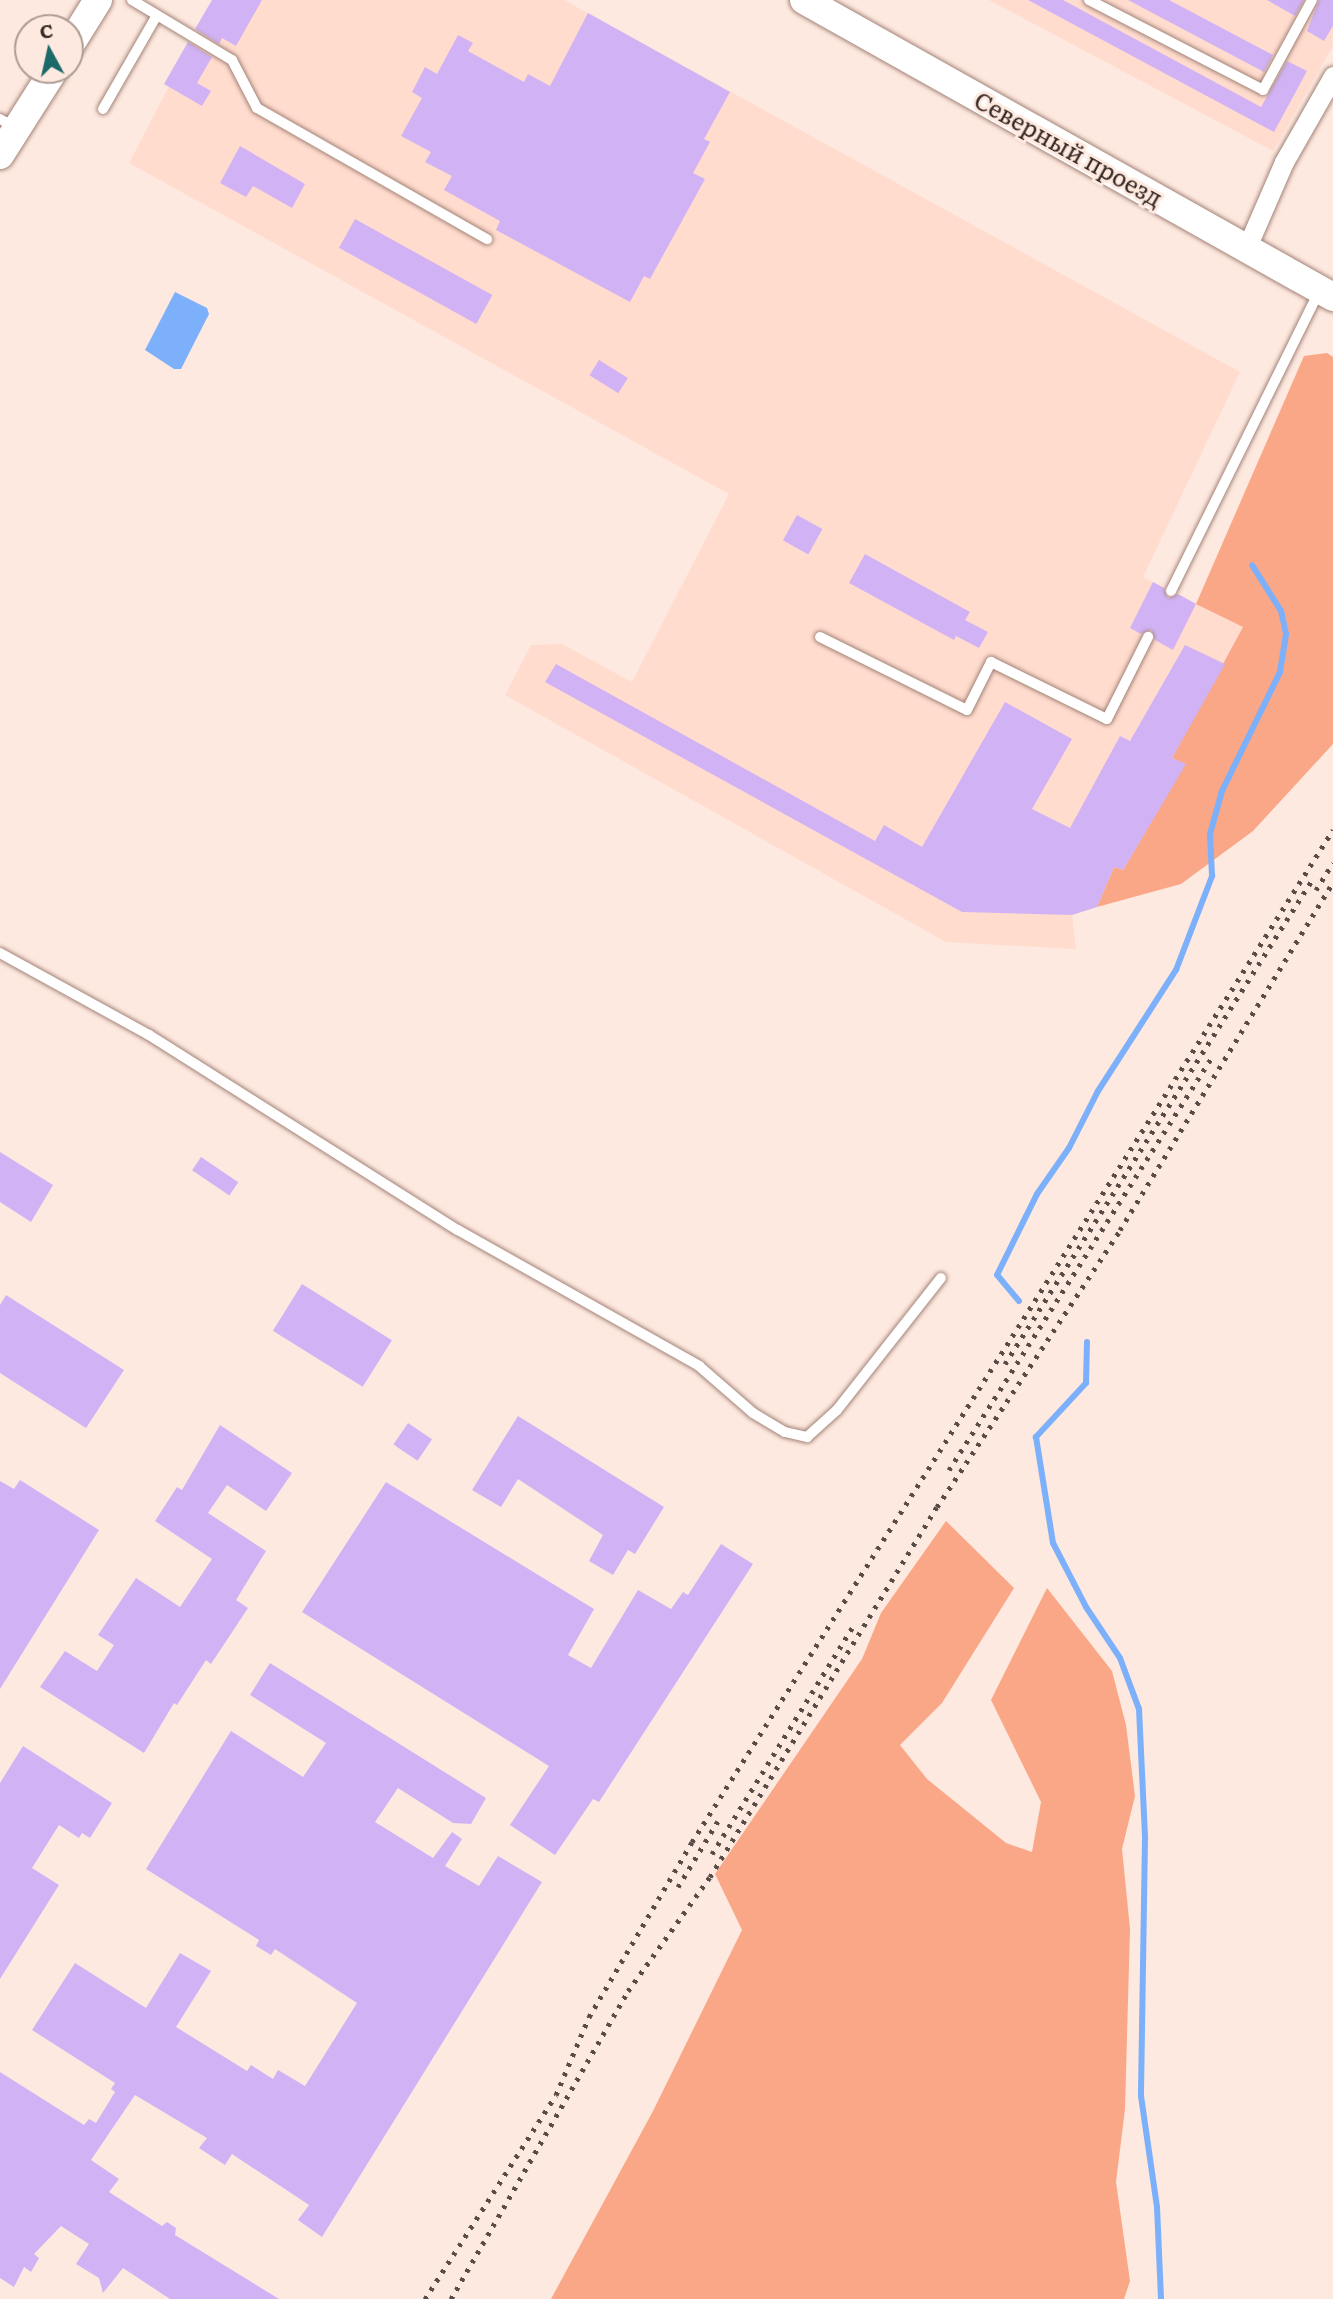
<!DOCTYPE html>
<meta charset="utf-8">
<style>
body{margin:0}
#map{position:relative;width:1333px;height:2299px;overflow:hidden;background:#fee9e0;font-family:Literata,serif}
div>[style]{position:absolute}
.built>*{inset:0;background:#ffdcce}
.green>*{inset:0;background:#f9a786}
.water>*{inset:0;background:#7cb0fa}
.stream>*{height:6px;margin:-3px;padding:0 3px;transform-origin:3px;border-radius:3px;background:#7cb0fa}
.building>*{inset:0;background:#d1b3f5;transform-origin:0 0}
.roads{filter:drop-shadow(0 0 2px #a38377) drop-shadow(0 0 2px #a38377)}
.lane>*{height:10px;margin:-5px;padding:0 5px;transform-origin:5px;border-radius:5px;background:#fff}
.street>*{height:19px;margin:-9.5px;padding:0 9.5px;transform-origin:9.5px;border-radius:9.5px;background:#fff}
.secondary>*{height:28px;margin:-14px;padding:0 14px;transform-origin:14px;border-radius:14px;background:#fff}
.rail>*{height:5px;margin-top:-2.5px;transform-origin:0;background:repeating-linear-gradient(90deg,#594b45 0 3.5px,transparent 0 10.5px)}
span{translate:-50% -50%;white-space:nowrap;text-align:center;line-height:1.15;-webkit-text-stroke:6px #fee9e0;paint-order:stroke}
.street-label{font-size:24px;color:#342722}
.north{position:absolute;left:14px;top:14px;width:70px;height:70px;box-sizing:border-box;background:#fee9e0;border:2px solid #ad9b94;border-radius:50%;rotate:352deg;font-size:19px;font-weight:700;line-height:28px;text-align:center;color:#342722}
.north::after{content:'';display:block;margin:auto;width:24px;height:32px;background:#1c696a;clip-path:polygon(50% 0,100% 100%,50% 72%,0 100%)}
</style>
<div id="map">
<div class="built">
<div style="clip-path:polygon(214px 0,564px 0,1240px 372px,1143px 577px,1243px 627px,1173px 758px,1186px 764px,1123px 870px,1114px 868px,1097px 907px,1072px 915px,1076px 949px,946px 942px,505px 695px,531px 645px,562px 644px,632px 682px,729px 494px,129px 163px)"></div>
<div style="clip-path:polygon(989px 0,1333px 0,1333px 46px,1273px 151px)"></div>
</div>
<div class="green">
<div style="clip-path:polygon(1327px 353px,1333px 357px,1333px 744px,1253px 831px,1181px 884px,1097px 907px,1114px 867px,1123px 870px,1185px 764px,1172px 758px,1243px 627px,1196px 604px,1304px 356px)"></div>
<div style="clip-path:polygon(946px 1521px,1014px 1588px,942px 1703px,900px 1745px,927px 1779px,1006px 1843px,1032px 1852px,1041px 1802px,991px 1700px,1047px 1588px,1112px 1671px,1126px 1725px,1135px 1796px,1122px 1849px,1130px 1929px,1125px 2109px,1116px 2182px,1130px 2281px,1124px 2299px,551px 2299px,653px 2111px,742px 1930px,715px 1874px,862px 1659px,881px 1613px)"></div>
</div>
<div class="water">
<div style="clip-path:polygon(175px 292px,207px 308px,209px 314px,181px 369px,174px 369px,145px 350px)"></div>
</div>
<div class="stream">
<div style="left:1019px;top:1301px;width:34px;rotate:-130deg"></div>
<div style="left:997px;top:1275px;width:90px;rotate:-63.7deg"></div>
<div style="left:1037px;top:1194px;width:56px;rotate:-55.2deg"></div>
<div style="left:1069px;top:1148px;width:64px;rotate:-63deg"></div>
<div style="left:1098px;top:1091px;width:144px;rotate:-57.2deg"></div>
<div style="left:1176px;top:970px;width:101px;rotate:-69deg"></div>
<div style="left:1212px;top:876px;width:42px;rotate:-92.7deg"></div>
<div style="left:1210px;top:834px;width:45px;rotate:-74.4deg"></div>
<div style="left:1222px;top:791px;width:132px;rotate:-64deg"></div>
<div style="left:1280px;top:672px;width:38px;rotate:-81deg"></div>
<div style="left:1286px;top:634px;width:24px;rotate:-102deg"></div>
<div style="left:1281px;top:611px;width:54px;rotate:-122.2deg"></div>
<div style="left:1087px;top:1342px;width:41px;rotate:91.4deg"></div>
<div style="left:1086px;top:1383px;width:74px;rotate:132.8deg"></div>
<div style="left:1036px;top:1437px;width:107px;rotate:80.9deg"></div>
<div style="left:1053px;top:1543px;width:72px;rotate:62.7deg"></div>
<div style="left:1086px;top:1607px;width:61px;rotate:56.3deg"></div>
<div style="left:1120px;top:1658px;width:54px;rotate:69.6deg"></div>
<div style="left:1139px;top:1709px;width:129px;rotate:87.3deg"></div>
<div style="left:1145px;top:1838px;width:258px;rotate:90.9deg"></div>
<div style="left:1141px;top:2096px;width:112px;rotate:81.8deg"></div>
<div style="left:1157px;top:2207px;width:92px;rotate:87.5deg"></div>
</div>
<div class="building">
<div style="clip-path:polygon(212px 0,262px 0,236px 46px,222px 38px,219px 44px,195px 29px)"></div>
<div style="clip-path:polygon(1028px 0,1063px 0,1261px 107px,1287px 61px,1307px 71px,1274px 132px)"></div>
<div style="clip-path:polygon(1128px 0,1169px 0,1273px 55px,1264px 72px)"></div>
<div style="clip-path:polygon(1267px 0,1304px 0,1295px 16px)"></div>
<div style="clip-path:polygon(1319px 0,1333px 0,1333px 26px,1324px 41px,1307px 31px)"></div>
<div style="clip-path:polygon(588px 13px,730px 92px,704px 139px,710px 142px,693px 173px,705px 179px,650px 279px,644px 276px,630px 302px,496px 230px,500px 221px,444px 190px,452px 176px,425px 162px,431px 152px,401px 136px,422px 98px,412px 92px,425px 67px,437px 74px,458px 35px,473px 43px,468px 51px,524px 82px,528px 74px,550px 86px)"></div>
<div style="clip-path:polygon(188px 42px,212px 57px,197px 83px,211px 91px,202px 106px,164px 84px)"></div>
<div style="clip-path:polygon(240px 146px,305px 184px,292px 208px,253px 186px,246px 197px,220px 183px)"></div>
<div style="left:355px;top:219px;width:157px;height:33px;rotate:29deg"></div>
<div style="left:599px;top:360px;width:34px;height:18px;rotate:32deg"></div>
<div style="left:797px;top:515px;width:29px;height:29px;rotate:29deg"></div>
<div style="clip-path:polygon(865px 554px,970px 612px,965px 620px,988px 632px,979px 648px,956px 636px,954px 640px,849px 583px)"></div>
<div style="clip-path:polygon(1153px 582px,1164px 588px,1168px 598px,1178px 594px,1196px 604px,1173px 650px,1155px 640px,1151px 630px,1141px 634px,1130px 628px)"></div>
<div style="clip-path:polygon(1185px 645px,1225px 664px,1172px 758px,1186px 764px,1123px 870px,1114px 867px,1097px 907px,1072px 915px,962px 912px,545px 682px,556px 664px,875px 841px,884px 825px,922px 847px,1005px 702px,1072px 739px,1032px 809px,1070px 828px,1120px 736px,1130px 741px)"></div>
<div style="clip-path:polygon(0 1152px,53px 1185px,31px 1222px,0 1202px)"></div>
<div style="left:201px;top:1157px;width:45px;height:16px;rotate:34deg"></div>
<div style="left:302px;top:1284px;width:106px;height:55px;rotate:32deg"></div>
<div style="clip-path:polygon(6px 1295px,124px 1370px,86px 1428px,0 1373px,0 1305px)"></div>
<div style="clip-path:polygon(518px 1416px,664px 1507px,635px 1554px,628px 1550px,613px 1575px,589px 1561px,603px 1535px,518px 1479px,501px 1507px,472px 1490px)"></div>
<div style="left:408px;top:1423px;width:29px;height:26px;rotate:34deg"></div>
<div style="clip-path:polygon(220px 1425px,292px 1473px,266px 1511px,227px 1485px,208px 1513px,266px 1551px,236px 1600px,248px 1608px,211px 1664px,206px 1660px,177px 1705px,174px 1703px,144px 1753px,40px 1687px,65px 1651px,97px 1671px,114px 1645px,98px 1635px,136px 1578px,180px 1607px,212px 1559px,155px 1521px,177px 1487px,182px 1490px)"></div>
<div style="clip-path:polygon(20px 1480px,99px 1530px,0 1689px,0 1481px,14px 1489px)"></div>
<div style="clip-path:polygon(386px 1482px,594px 1609px,568px 1655px,591px 1668px,638px 1590px,671px 1609px,683px 1592px,688px 1595px,721px 1544px,753px 1564px,599px 1802px,593px 1799px,555px 1855px,510px 1825px,549px 1766px,302px 1612px)"></div>
<div style="clip-path:polygon(270px 1663px,486px 1798px,471px 1824px,453px 1823px,398px 1788px,375px 1822px,433px 1858px,452px 1832px,462px 1839px,445px 1866px,479px 1886px,498px 1856px,542px 1882px,322px 2237px,298px 2220px,309px 2205px,232px 2154px,225px 2165px,199px 2148px,207px 2138px,135px 2095px,91px 2160px,119px 2179px,109px 2192px,162px 2226px,167px 2222px,176px 2228px,175px 2235px,279px 2299px,170px 2299px,123px 2268px,103px 2293px,99px 2278px,76px 2264px,89px 2244px,61px 2226px,34px 2254px,39px 2258px,31px 2272px,24px 2267px,14px 2287px,0 2278px,0 2072px,84px 2125px,89px 2119px,96px 2123px,115px 2092px,111px 2089px,115px 2083px,32px 2030px,75px 1963px,146px 2008px,180px 1953px,211px 1971px,176px 2027px,247px 2071px,251px 2065px,273px 2079px,278px 2070px,305px 2086px,357px 2003px,275px 1949px,271px 1955px,256px 1946px,259px 1940px,146px 1869px,231px 1731px,303px 1777px,326px 1743px,250px 1695px)"></div>
<div style="clip-path:polygon(23px 1746px,112px 1803px,90px 1838px,82px 1833px,79px 1838px,59px 1825px,32px 1868px,59px 1885px,0 1979px,0 1783px)"></div>
</div>
<div class="roads">
<div class="lane">
<div style="left:132px;top:0;width:117px;rotate:31deg"></div>
<div style="left:232px;top:60px;width:54px;rotate:62.5deg"></div>
<div style="left:257px;top:108px;width:265px;rotate:29.7deg"></div>
<div style="left:1089px;top:0;width:196px;rotate:27.3deg"></div>
<div style="left:1263px;top:90px;width:102px;rotate:-61.4deg"></div>
<div style="left:103px;top:109px;width:108px;rotate:-60.1deg"></div>
<div style="left:0;top:119px;width:18px;rotate:29deg"></div>
<div style="left:1171px;top:591px;width:332px;rotate:-63.7deg"></div>
<div style="left:820px;top:637px;width:164px;rotate:26.4deg"></div>
<div style="left:967px;top:710px;width:54px;rotate:-63.4deg"></div>
<div style="left:991px;top:662px;width:129px;rotate:26.2deg"></div>
<div style="left:1107px;top:719px;width:92px;rotate:-63.4deg"></div>
<div style="left:0;top:953px;width:170px;rotate:28.8deg"></div>
<div style="left:149px;top:1035px;width:365px;rotate:32.3deg"></div>
<div style="left:458px;top:1230px;width:277px;rotate:29.4deg"></div>
<div style="left:699px;top:1366px;width:72px;rotate:41deg"></div>
<div style="left:753px;top:1413px;width:37px;rotate:31deg"></div>
<div style="left:785px;top:1432px;width:23px;rotate:13deg"></div>
<div style="left:807px;top:1437px;width:40px;rotate:-42deg"></div>
<div style="left:837px;top:1410px;width:168px;rotate:-51.8deg"></div>
</div>
<div class="street">
<div style="left:1247px;top:247px;width:93px;rotate:-66.5deg"></div>
<div style="left:1284px;top:162px;width:99px;rotate:-60.3deg"></div>
</div>
<div class="secondary">
<div style="left:804px;top:0;width:607px;rotate:29.31deg"></div>
<div style="left:70px;top:45px;width:53px;rotate:-58.1deg"></div>
<div style="left:0;top:155px;width:101px;rotate:-57.6deg"></div>
</div>
</div>
<div class="rail">
<div style="left:1316px;top:890px;width:32px;rotate:-58deg"></div>
<div style="left:1005px;top:1364px;width:577px;rotate:-57.6deg"></div>
<div style="left:949px;top:1470px;width:490px;rotate:-57.5deg"></div>
<div style="left:712px;top:1854px;width:266px;rotate:-58.2deg"></div>
<div style="left:678px;top:1887px;width:77px;rotate:-58.8deg"></div>
<div style="left:425px;top:2299px;width:242px;rotate:-57.3deg"></div>
<div style="left:556px;top:2095px;width:85px;rotate:-67.1deg"></div>
<div style="left:589px;top:2017px;width:203px;rotate:-59.5deg"></div>
<div style="left:692px;top:1842px;width:1198px;rotate:-57.65deg"></div>
<div style="left:451px;top:2299px;width:355px;rotate:-60.1deg"></div>
<div style="left:628px;top:1991px;width:140px;rotate:-54.3deg"></div>
<div style="left:710px;top:1877px;width:434px;rotate:-58.5deg"></div>
<div style="left:937px;top:1507px;width:332px;rotate:-56.5deg"></div>
<div style="left:1120px;top:1230px;width:408px;rotate:-58.5deg"></div>
</div>
<div class="street-label">
<span style="left:1069px;top:148px;rotate:29deg">Северный проезд</span>
</div>
<div class="north">С</div>
</div>
